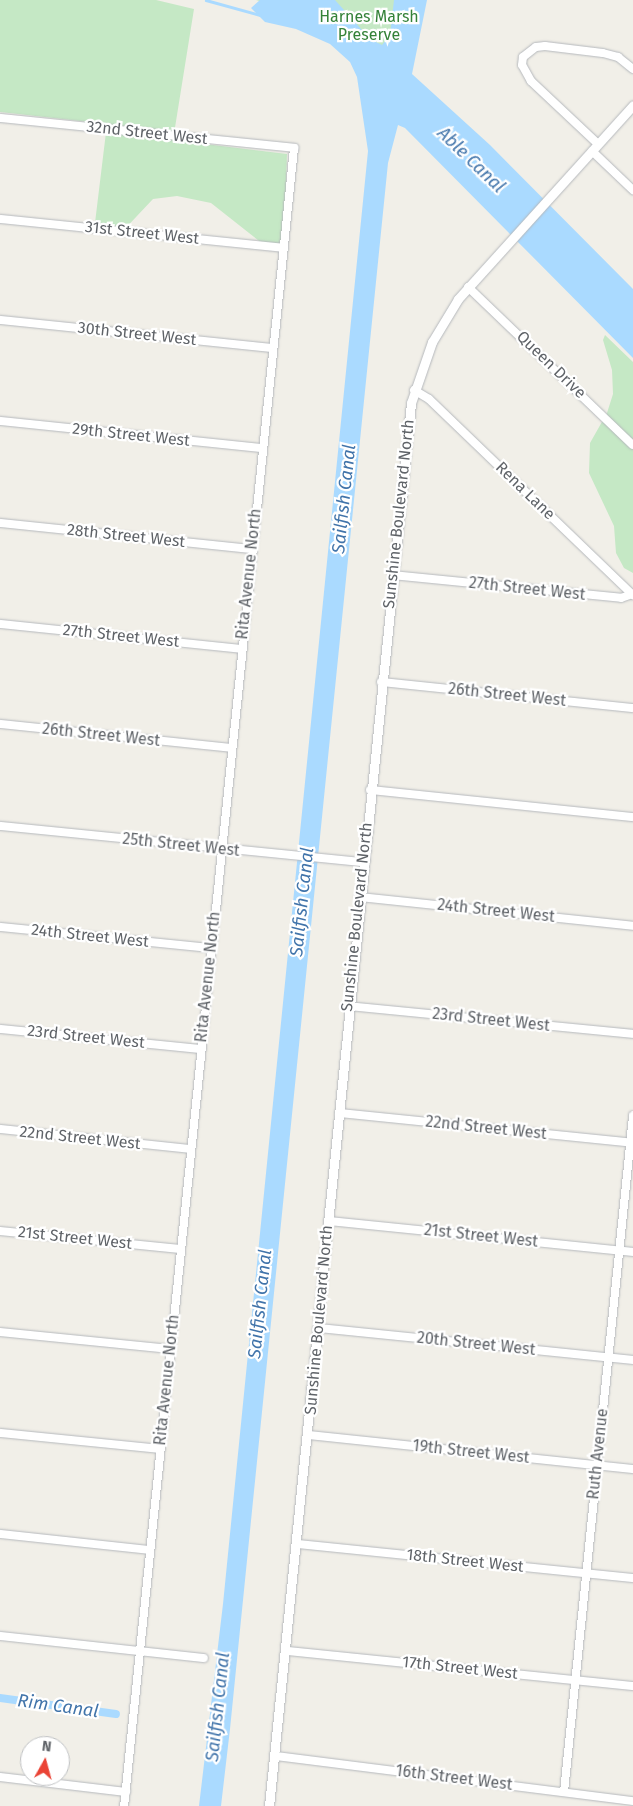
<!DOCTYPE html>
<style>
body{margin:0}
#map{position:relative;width:633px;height:1806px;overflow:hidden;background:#f1efe8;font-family:"Fira Sans",sans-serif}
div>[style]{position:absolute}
.green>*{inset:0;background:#c5e8c5}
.water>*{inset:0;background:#aadaff}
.stream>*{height:2.5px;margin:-1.25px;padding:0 1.25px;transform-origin:1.25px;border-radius:1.25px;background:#aadaff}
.canal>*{height:8px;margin:-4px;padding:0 4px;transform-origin:4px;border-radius:4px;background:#aadaff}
.roads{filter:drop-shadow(0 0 1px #b5b8bc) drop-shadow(0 0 1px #b5b8bc)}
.minor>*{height:8px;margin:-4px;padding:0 4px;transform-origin:4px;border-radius:4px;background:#fff}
.tertiary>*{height:9px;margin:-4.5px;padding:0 4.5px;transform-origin:4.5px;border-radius:4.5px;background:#fff}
span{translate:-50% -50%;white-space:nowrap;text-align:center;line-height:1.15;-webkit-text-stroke:4.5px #fff;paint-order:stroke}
.park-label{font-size:16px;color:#348238}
.street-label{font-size:16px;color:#5f6368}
.water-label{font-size:18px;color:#4174aa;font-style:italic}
.north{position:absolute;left:20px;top:1736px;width:50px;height:50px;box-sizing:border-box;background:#fff;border:1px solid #bfc1c3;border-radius:50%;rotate:7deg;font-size:14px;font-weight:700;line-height:20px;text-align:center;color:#5f6368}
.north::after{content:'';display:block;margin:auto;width:18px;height:22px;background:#ea4335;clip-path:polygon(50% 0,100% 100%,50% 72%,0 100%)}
</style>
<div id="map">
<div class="green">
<div style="clip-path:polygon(0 0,156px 0,194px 9px,173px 140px,287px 154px,284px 249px,263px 244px,211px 203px,177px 196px,153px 199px,120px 234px,94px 231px,107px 124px,0 112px)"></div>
<div style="clip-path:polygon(256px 0,401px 0,384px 78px,329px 22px)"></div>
<div style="clip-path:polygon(605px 335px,633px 362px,633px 573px,624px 568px,616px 553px,614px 526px,589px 473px,590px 443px,607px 413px,613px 394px,612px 370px,603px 340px)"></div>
</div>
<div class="water">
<div style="clip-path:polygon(260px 0,335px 0,370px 39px,382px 45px,390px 35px,394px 0,427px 0,412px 74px,490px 145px,633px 289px,633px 358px,405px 128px,398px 125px,388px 163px,230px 1729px,221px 1806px,199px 1806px,223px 1604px,368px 151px,357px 77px,350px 62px,330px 44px,296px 29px,265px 22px,251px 8px)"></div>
</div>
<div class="stream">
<div style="left:206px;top:0;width:56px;rotate:15.5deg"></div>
</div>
<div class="canal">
<div style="left:0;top:1698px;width:117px;rotate:7.9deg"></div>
</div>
<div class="roads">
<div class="minor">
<div style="left:0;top:118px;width:296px;rotate:5.8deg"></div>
<div style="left:294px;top:148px;width:1667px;rotate:95.85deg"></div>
<div style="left:598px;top:144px;width:92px;rotate:-136.8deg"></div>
<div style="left:531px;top:81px;width:18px;rotate:-119deg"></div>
<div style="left:522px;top:65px;width:8px;rotate:-83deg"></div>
<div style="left:523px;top:57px;width:16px;rotate:-38deg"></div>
<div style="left:536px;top:47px;width:9px;rotate:-6deg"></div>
<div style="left:545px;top:46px;width:58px;rotate:6.9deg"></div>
<div style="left:603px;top:53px;width:16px;rotate:15deg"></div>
<div style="left:618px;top:57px;width:19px;rotate:39deg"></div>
<div style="left:592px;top:151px;width:57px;rotate:43.6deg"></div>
<div style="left:0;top:219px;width:285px;rotate:5.8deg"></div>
<div style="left:468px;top:287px;width:228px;rotate:43.8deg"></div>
<div style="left:0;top:320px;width:274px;rotate:5.9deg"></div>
<div style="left:414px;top:390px;width:17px;rotate:31deg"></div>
<div style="left:429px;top:399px;width:283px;rotate:43.9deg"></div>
<div style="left:0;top:421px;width:263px;rotate:5.9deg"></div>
<div style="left:0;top:523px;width:253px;rotate:5.9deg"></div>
<div style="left:392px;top:575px;width:230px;rotate:5.7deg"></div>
<div style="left:621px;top:598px;width:12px;rotate:-20deg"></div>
<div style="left:0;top:624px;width:243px;rotate:5.9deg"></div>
<div style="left:381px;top:682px;width:253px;rotate:5.9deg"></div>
<div style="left:0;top:724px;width:233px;rotate:5.9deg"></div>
<div style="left:370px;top:790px;width:264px;rotate:5.9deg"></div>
<div style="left:0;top:826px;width:364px;rotate:5.7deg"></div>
<div style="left:359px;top:897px;width:276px;rotate:6deg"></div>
<div style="left:0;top:927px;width:212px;rotate:5.7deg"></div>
<div style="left:348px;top:1006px;width:286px;rotate:5.6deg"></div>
<div style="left:0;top:1029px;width:202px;rotate:5.7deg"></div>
<div style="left:339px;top:1113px;width:296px;rotate:5.8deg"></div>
<div style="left:0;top:1129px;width:191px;rotate:6deg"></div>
<div style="left:329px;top:1221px;width:306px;rotate:5.8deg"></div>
<div style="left:0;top:1231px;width:181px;rotate:5.7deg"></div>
<div style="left:319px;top:1328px;width:316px;rotate:5.8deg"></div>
<div style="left:0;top:1332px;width:171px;rotate:5.7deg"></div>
<div style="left:0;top:1433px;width:160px;rotate:5.7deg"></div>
<div style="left:308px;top:1435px;width:327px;rotate:6deg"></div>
<div style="left:0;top:1534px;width:150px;rotate:6.1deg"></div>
<div style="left:297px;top:1544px;width:338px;rotate:5.8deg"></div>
<div style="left:0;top:1636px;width:205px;rotate:6.2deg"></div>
<div style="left:287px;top:1651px;width:348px;rotate:5.8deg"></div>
<div style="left:276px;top:1756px;width:360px;rotate:7.2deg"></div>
<div style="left:0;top:1777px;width:127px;rotate:6.8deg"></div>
<div style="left:564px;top:1792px;width:680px;rotate:-84.17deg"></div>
</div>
<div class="tertiary">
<div style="left:269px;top:1806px;width:1410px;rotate:-84.22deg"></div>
<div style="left:411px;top:403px;width:65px;rotate:-71deg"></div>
<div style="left:432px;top:342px;width:50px;rotate:-58.8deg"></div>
<div style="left:458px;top:299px;width:261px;rotate:-47.9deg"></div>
</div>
</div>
<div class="park-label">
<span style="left:369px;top:26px">Harnes Marsh<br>Preserve</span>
</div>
<div class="street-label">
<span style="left:147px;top:133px;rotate:6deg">32nd Street West</span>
<span style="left:142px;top:233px;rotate:6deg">31st Street West</span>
<span style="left:137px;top:334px;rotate:6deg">30th Street West</span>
<span style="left:551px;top:365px;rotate:44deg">Queen Drive</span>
<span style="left:131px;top:435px;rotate:6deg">29th Street West</span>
<span style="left:525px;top:491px;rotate:44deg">Rena Lane</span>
<span style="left:399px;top:514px;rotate:-84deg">Sunshine Boulevard North</span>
<span style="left:126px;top:536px;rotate:6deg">28th Street West</span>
<span style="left:249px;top:574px;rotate:-84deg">Rita Avenue North</span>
<span style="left:527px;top:589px;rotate:6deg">27th Street West</span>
<span style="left:121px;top:636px;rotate:6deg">27th Street West</span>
<span style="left:507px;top:695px;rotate:6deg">26th Street West</span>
<span style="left:101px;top:735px;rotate:6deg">26th Street West</span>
<span style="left:181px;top:845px;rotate:6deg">25th Street West</span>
<span style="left:496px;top:911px;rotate:6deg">24th Street West</span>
<span style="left:357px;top:917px;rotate:-84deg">Sunshine Boulevard North</span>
<span style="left:90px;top:936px;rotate:6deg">24th Street West</span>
<span style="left:208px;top:977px;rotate:-84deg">Rita Avenue North</span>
<span style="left:491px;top:1020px;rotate:6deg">23rd Street West</span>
<span style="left:86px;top:1037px;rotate:6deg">23rd Street West</span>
<span style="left:486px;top:1128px;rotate:6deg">22nd Street West</span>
<span style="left:80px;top:1138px;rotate:6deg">22nd Street West</span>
<span style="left:481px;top:1236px;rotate:6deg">21st Street West</span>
<span style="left:75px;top:1238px;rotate:6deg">21st Street West</span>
<span style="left:319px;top:1320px;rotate:-85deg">Sunshine Boulevard North</span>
<span style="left:476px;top:1344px;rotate:6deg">20th Street West</span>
<span style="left:167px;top:1380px;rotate:-84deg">Rita Avenue North</span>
<span style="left:471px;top:1452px;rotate:6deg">19th Street West</span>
<span style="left:598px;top:1454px;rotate:-84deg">Ruth Avenue</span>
<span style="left:465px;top:1561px;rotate:6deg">18th Street West</span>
<span style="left:460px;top:1668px;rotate:6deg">17th Street West</span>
<span style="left:454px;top:1778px;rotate:7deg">16th Street West</span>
</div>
<div class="water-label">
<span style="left:471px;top:160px;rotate:44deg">Able Canal</span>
<span style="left:344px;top:499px;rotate:-84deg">Sailfish Canal</span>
<span style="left:302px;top:902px;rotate:-84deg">Sailfish Canal</span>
<span style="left:260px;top:1304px;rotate:-84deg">Sailfish Canal</span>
<span style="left:58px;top:1706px;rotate:8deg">Rim Canal</span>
<span style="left:218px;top:1707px;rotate:-84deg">Sailfish Canal</span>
</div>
<div class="north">N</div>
</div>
